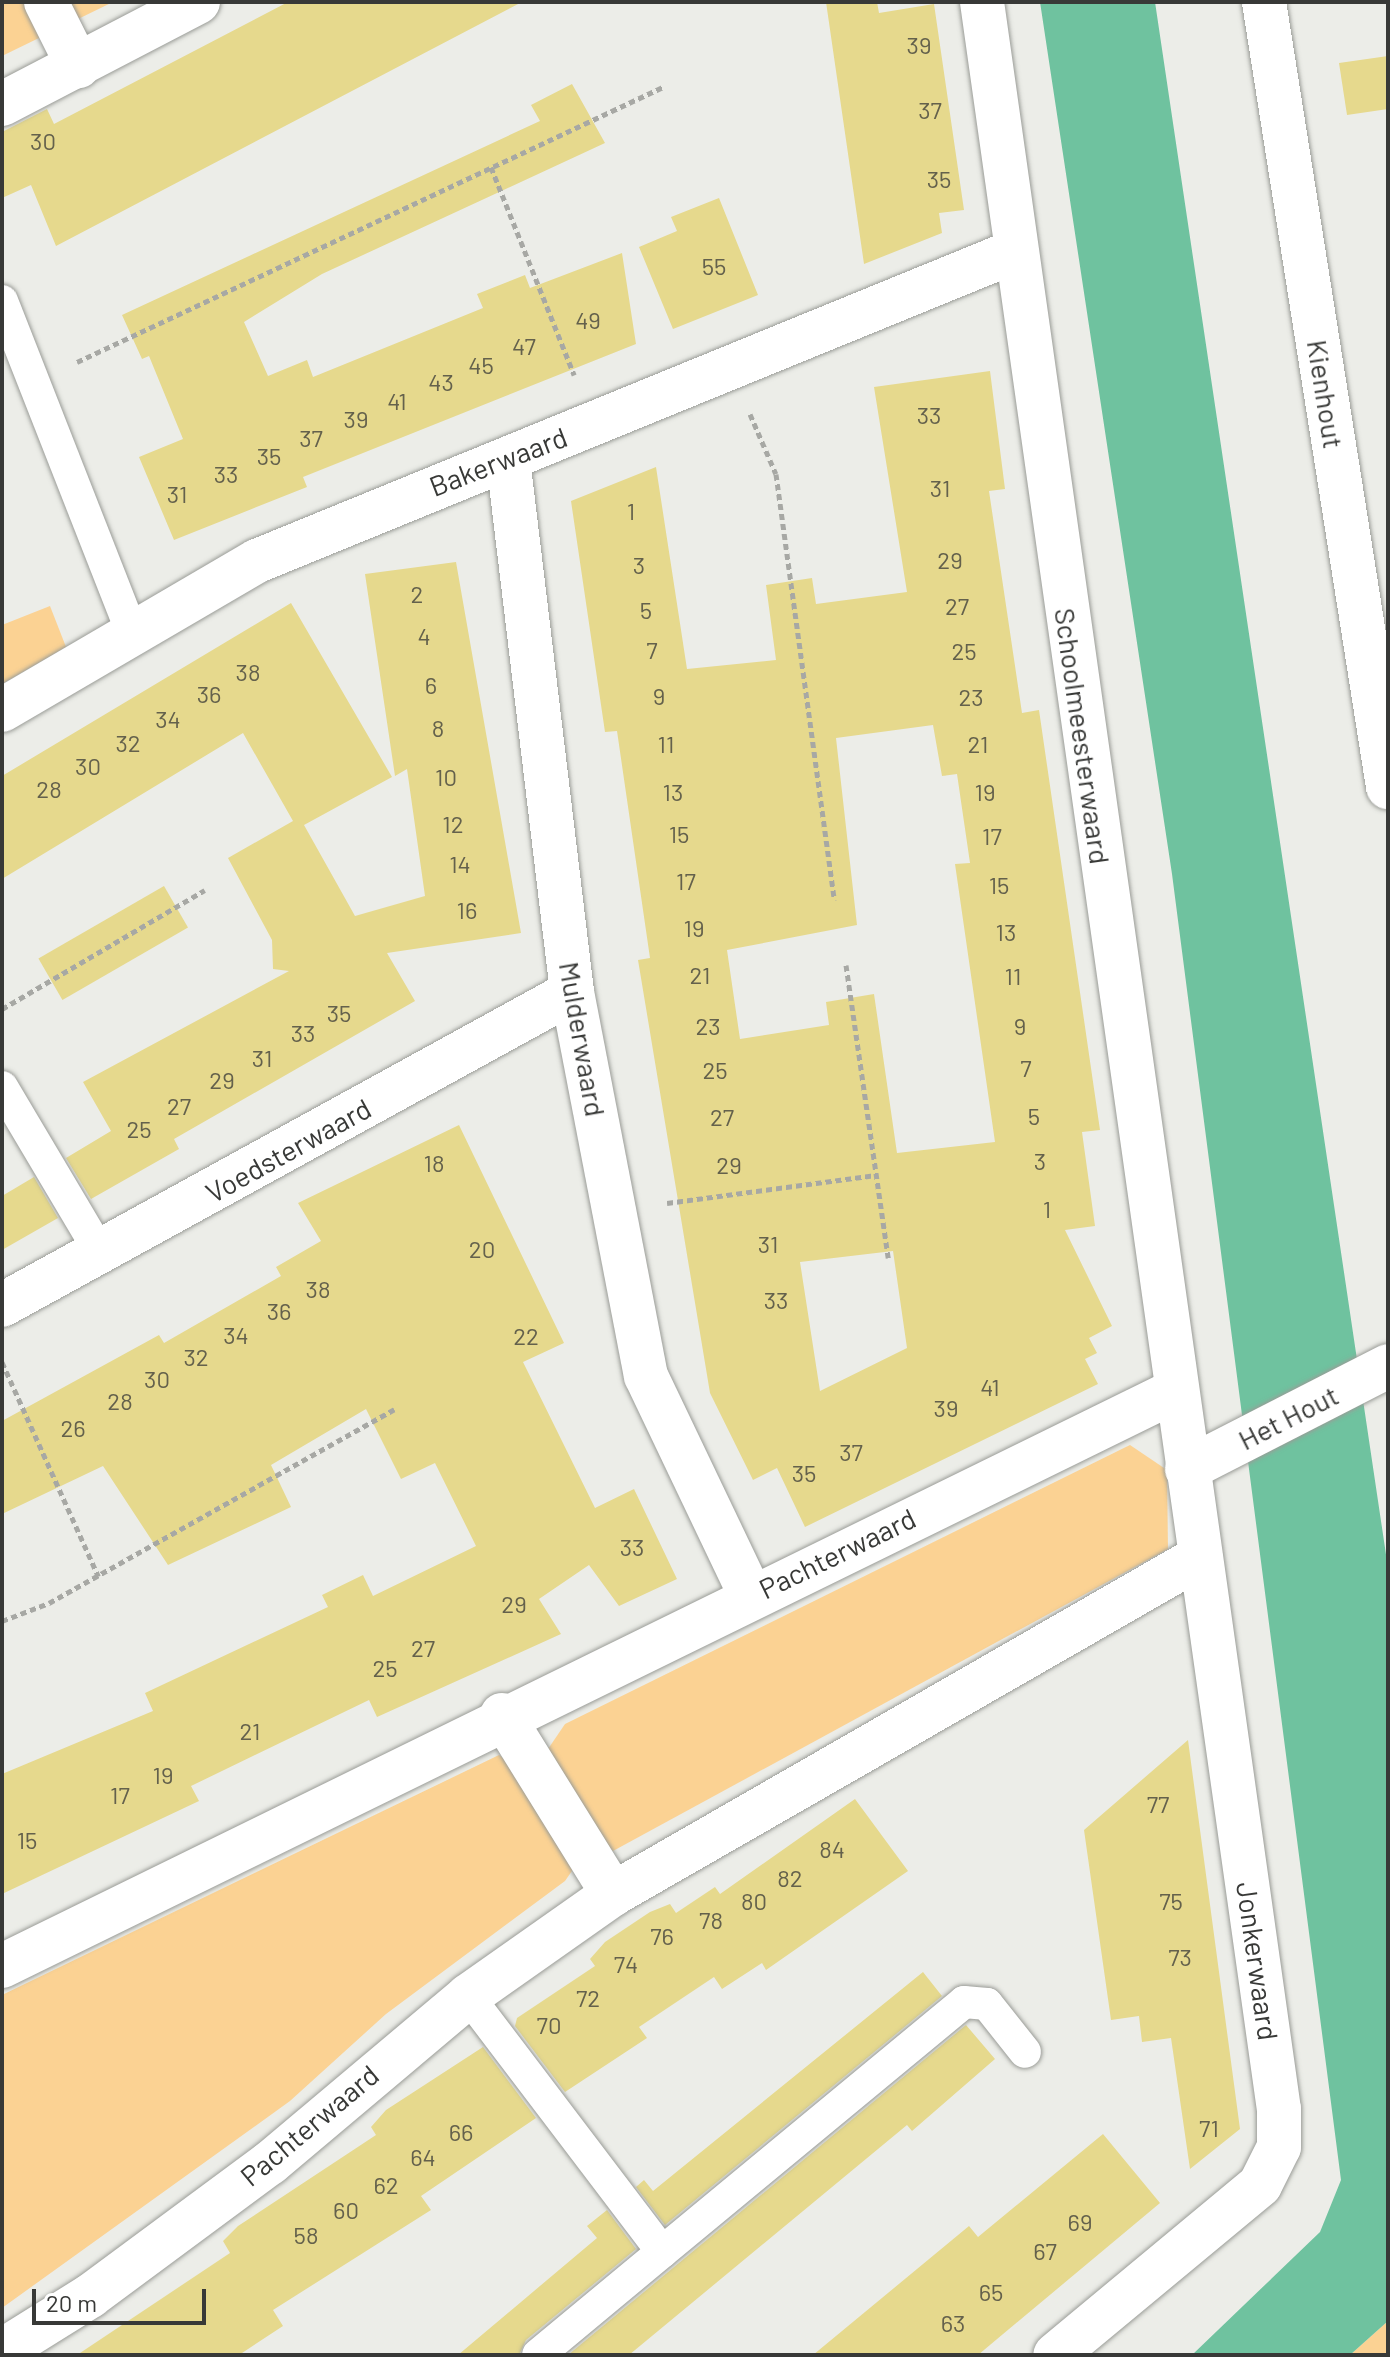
<!DOCTYPE html>
<style>
body{margin:0}
#map{position:relative;width:1390px;height:2357px;overflow:hidden;background:#ecede8;font-family:Barlow,sans-serif}
div>[style]{position:absolute}
.green>*{inset:0;background:#fbd293}
.water>*{inset:0;background:#6fc29f}
.building>*{inset:0;background:#e6d98d;transform-origin:0 0}
.path>*{height:5px;margin-top:-2.5px;transform-origin:0;background:repeating-linear-gradient(90deg,#a7a8a4 0 6px,transparent 0 10px)}
.roads{filter:drop-shadow(0 0 2px #9a9c97) drop-shadow(0 0 2px #9a9c97)}
.service>*{height:32px;margin:-16px;padding:0 16px;transform-origin:16px;border-radius:16px;background:#fff}
.minor>*{height:44px;margin:-22px;padding:0 22px;transform-origin:22px;border-radius:22px;background:#fff}
span{translate:-50% -50%;white-space:nowrap;text-align:center;line-height:1.15;-webkit-text-stroke:6px #fff;paint-order:stroke}
.number-label{font-size:24px;color:#64614c}
.number-label span{-webkit-text-stroke-width:0}
.street-label{font-size:28px;color:#383937}
.frame{position:absolute;inset:0;border:4px solid #383937;pointer-events:none}
.scale{position:absolute;left:32px;top:2289px;width:174px;height:36px;box-sizing:border-box;border:4px solid #383937;border-top:0;padding-left:10px;font-size:24px;line-height:28px;white-space:nowrap;color:#383937;-webkit-text-stroke:6px #fff;paint-order:stroke}
</style>
<div id="map">
<div class="green">
<div style="clip-path:polygon(2px 2px,113px 2px,2px 56px)"></div>
<div style="clip-path:polygon(50px 606px,66px 647px,2px 684px,2px 625px)"></div>
<div style="clip-path:polygon(1130px 1445px,1167px 1470px,1168px 1549px,613px 1851px,598px 1838px,546px 1752px,565px 1724px)"></div>
<div style="clip-path:polygon(499px 1755px,518px 1768px,574px 1868px,565px 1881px,386px 2014px,290px 2101px,2px 2308px,2px 1995px)"></div>
<div style="clip-path:polygon(1388px 2321px,1388px 2355px,1350px 2355px)"></div>
</div>
<div class="water">
<div style="clip-path:polygon(1040px 2px,1155px 2px,1388px 1568px,1388px 2321px,1350px 2355px,1192px 2355px,1320px 2232px,1341px 2180px,1172px 874px)"></div>
</div>
<div class="building">
<div style="clip-path:polygon(288px 2px,522px 2px,56px 246px,31px 185px,2px 198px,2px 132px,47px 109px,54px 124px)"></div>
<div style="clip-path:polygon(826px 2px,877px 2px,879px 13px,934px 4px,964px 210px,939px 213px,942px 233px,864px 264px)"></div>
<div style="clip-path:polygon(1388px 56px,1388px 109px,1347px 115px,1339px 63px)"></div>
<div style="clip-path:polygon(572px 84px,605px 143px,322px 274px,244px 322px,268px 376px,307px 360px,313px 377px,483px 308px,477px 294px,525px 275px,530px 288px,622px 253px,636px 344px,303px 477px,307px 487px,174px 540px,139px 457px,183px 439px,149px 356px,142px 359px,122px 315px,540px 121px,531px 105px)"></div>
<div style="clip-path:polygon(719px 198px,758px 295px,673px 329px,639px 247px,677px 231px,671px 217px)"></div>
<div style="clip-path:polygon(evenodd,990px 371px,1005px 489px,989px 491px,1022px 713px,1039px 710px,1100px 1130px,1082px 1132px,1095px 1226px,1065px 1230px,1112px 1326px,1089px 1338px,1097px 1353px,1085px 1359px,1098px 1384px,805px 1527px,777px 1468px,753px 1480px,710px 1393px,638px 960px,650px 958px,617px 731px,605px 732px,571px 501px,656px 467px,687px 669px,776px 660px,766px 585px,812px 578px,816px 604px,907px 592px,874px 387px,990px 371px,933px 725px,942px 776px,957px 774px,970px 863px,955px 864px,995px 1142px,897px 1153px,874px 994px,826px 1002px,829px 1025px,740px 1039px,727px 950px,857px 925px,836px 738px,933px 725px,990px 371px,893px 1251px,907px 1348px,820px 1391px,800px 1262px,893px 1251px)"></div>
<div style="clip-path:polygon(456px 562px,521px 933px,387px 953px,415px 1001px,174px 1139px,179px 1149px,91px 1199px,66px 1158px,111px 1131px,83px 1082px,289px 971px,273px 969px,272px 940px,228px 858px,293px 821px,243px 733px,2px 879px,2px 776px,291px 603px,392px 777px,304px 825px,355px 916px,425px 896px,407px 769px,395px 776px,365px 574px)"></div>
<div style="left:164px;top:886px;width:48px;height:145px;rotate:60deg"></div>
<div style="clip-path:polygon(459px 1125px,564px 1343px,523px 1362px,595px 1508px,634px 1489px,677px 1579px,619px 1606px,589px 1565px,539px 1599px,561px 1634px,377px 1717px,369px 1700px,191px 1786px,199px 1801px,2px 1894px,2px 1774px,153px 1711px,145px 1693px,328px 1607px,322px 1595px,363px 1575px,373px 1596px,476px 1546px,435px 1463px,401px 1479px,366px 1409px,271px 1465px,291px 1507px,168px 1565px,103px 1466px,2px 1514px,2px 1421px,159px 1335px,164px 1343px,281px 1276px,276px 1267px,321px 1241px,298px 1203px)"></div>
<div style="clip-path:polygon(34px 1177px,58px 1218px,2px 1250px,2px 1196px)"></div>
<div style="clip-path:polygon(1188px 1740px,1240px 2129px,1190px 2169px,1171px 2038px,1142px 2042px,1139px 2016px,1111px 2020px,1084px 1830px)"></div>
<div style="clip-path:polygon(855px 1799px,908px 1871px,766px 1970px,762px 1963px,722px 1989px,714px 1977px,639px 2027px,647px 2038px,565px 2092px,515px 2026px,517px 2018px,595px 1966px,590px 1959px,605px 1942px,650px 1912px,670px 1904px,676px 1913px,715px 1887px,720px 1894px)"></div>
<div style="clip-path:polygon(923px 1972px,942px 1996px,665px 2225px,636px 2187px,644px 2180px,653px 2191px)"></div>
<div style="clip-path:polygon(966px 2025px,995px 2059px,912px 2131px,907px 2125px,629px 2355px,568px 2355px)"></div>
<div style="clip-path:polygon(483px 2047px,536px 2118px,421px 2196px,431px 2210px,273px 2310px,283px 2326px,239px 2355px,77px 2355px,230px 2253px,223px 2241px,238px 2226px,376px 2135px,371px 2127px,386px 2110px)"></div>
<div style="clip-path:polygon(1103px 2134px,1160px 2203px,978px 2355px,813px 2355px,969px 2226px,978px 2237px)"></div>
<div style="clip-path:polygon(607px 2210px,636px 2249px,526px 2340px,519px 2355px,458px 2355px,597px 2238px,587px 2226px)"></div>
</div>
<div class="path">
<div style="left:491px;top:167px;width:224px;rotate:68.2deg"></div>
<div style="left:77px;top:362px;width:647px;rotate:-25.14deg"></div>
<div style="left:750px;top:414px;width:65px;rotate:66.6deg"></div>
<div style="left:776px;top:474px;width:430px;rotate:82.2deg"></div>
<div style="left:846px;top:965px;width:296px;rotate:81.8deg"></div>
<div style="left:2px;top:1009px;width:235px;rotate:-30.4deg"></div>
<div style="left:667px;top:1203px;width:211px;rotate:-7.6deg"></div>
<div style="left:2px;top:1362px;width:235px;rotate:65.8deg"></div>
<div style="left:2px;top:1621px;width:50px;rotate:-21deg"></div>
<div style="left:49px;top:1603px;width:396px;rotate:-29.3deg"></div>
</div>
<div class="roads">
<div class="service">
<div style="left:2px;top:301px;width:361px;rotate:68.6deg"></div>
<div style="left:2px;top:1087px;width:194px;rotate:59.3deg"></div>
<div style="left:468px;top:1996px;width:321px;rotate:52.8deg"></div>
<div style="left:662px;top:2252px;width:161px;rotate:140.3deg"></div>
<div style="left:662px;top:2252px;width:392px;rotate:-39.6deg"></div>
<div style="left:964px;top:2002px;width:23px;rotate:5deg"></div>
<div style="left:987px;top:2004px;width:61px;rotate:51.6deg"></div>
</div>
<div class="minor">
<div style="left:46px;top:2px;width:72px;rotate:63.4deg"></div>
<div style="left:982px;top:2px;width:2128px;rotate:81.98deg"></div>
<div style="left:1279px;top:2109px;width:38px;rotate:90deg"></div>
<div style="left:1279px;top:2147px;width:42px;rotate:116.6deg"></div>
<div style="left:1260px;top:2185px;width:266px;rotate:140.3deg"></div>
<div style="left:1264px;top:2px;width:795px;rotate:81.02deg"></div>
<div style="left:2px;top:104px;width:221px;rotate:-27.5deg"></div>
<div style="left:508px;top:459px;width:537px;rotate:83.15deg"></div>
<div style="left:572px;top:992px;width:391px;rotate:79.1deg"></div>
<div style="left:646px;top:1376px;width:242px;rotate:64.5deg"></div>
<div style="left:2px;top:710px;width:295px;rotate:-30.3deg"></div>
<div style="left:257px;top:561px;width:817px;rotate:-22.23deg"></div>
<div style="left:2px;top:1305px;width:650px;rotate:-28.77deg"></div>
<div style="left:1187px;top:1469px;width:226px;rotate:-27.1deg"></div>
<div style="left:502px;top:1715px;width:211px;rotate:58.2deg"></div>
<div style="left:2px;top:1966px;width:1304px;rotate:-26.11deg"></div>
<div style="left:2px;top:2351px;width:104px;rotate:-32deg"></div>
<div style="left:90px;top:2296px;width:224px;rotate:-36.5deg"></div>
<div style="left:270px;top:2163px;width:259px;rotate:-40.1deg"></div>
<div style="left:468px;top:1996px;width:177px;rotate:-35.1deg"></div>
<div style="left:613px;top:1894px;width:677px;rotate:-29.86deg"></div>
</div>
</div>
<div class="number-label">
<span style="left:919px;top:45px">39</span>
<span style="left:930px;top:110px">37</span>
<span style="left:43px;top:141px">30</span>
<span style="left:939px;top:179px">35</span>
<span style="left:714px;top:266px">55</span>
<span style="left:588px;top:320px">49</span>
<span style="left:524px;top:346px">47</span>
<span style="left:481px;top:365px">45</span>
<span style="left:441px;top:382px">43</span>
<span style="left:397px;top:401px">41</span>
<span style="left:929px;top:415px">33</span>
<span style="left:356px;top:419px">39</span>
<span style="left:311px;top:438px">37</span>
<span style="left:269px;top:456px">35</span>
<span style="left:226px;top:474px">33</span>
<span style="left:940px;top:488px">31</span>
<span style="left:177px;top:494px">31</span>
<span style="left:631px;top:511px">1</span>
<span style="left:950px;top:560px">29</span>
<span style="left:639px;top:565px">3</span>
<span style="left:417px;top:594px">2</span>
<span style="left:957px;top:606px">27</span>
<span style="left:646px;top:610px">5</span>
<span style="left:424px;top:636px">4</span>
<span style="left:652px;top:650px">7</span>
<span style="left:964px;top:651px">25</span>
<span style="left:248px;top:672px">38</span>
<span style="left:431px;top:685px">6</span>
<span style="left:209px;top:694px">36</span>
<span style="left:659px;top:696px">9</span>
<span style="left:971px;top:697px">23</span>
<span style="left:168px;top:719px">34</span>
<span style="left:438px;top:728px">8</span>
<span style="left:128px;top:743px">32</span>
<span style="left:666px;top:744px">11</span>
<span style="left:978px;top:744px">21</span>
<span style="left:88px;top:766px">30</span>
<span style="left:446px;top:777px">10</span>
<span style="left:49px;top:789px">28</span>
<span style="left:673px;top:792px">13</span>
<span style="left:985px;top:792px">19</span>
<span style="left:453px;top:824px">12</span>
<span style="left:679px;top:834px">15</span>
<span style="left:992px;top:836px">17</span>
<span style="left:460px;top:864px">14</span>
<span style="left:686px;top:881px">17</span>
<span style="left:999px;top:885px">15</span>
<span style="left:467px;top:910px">16</span>
<span style="left:694px;top:928px">19</span>
<span style="left:1006px;top:932px">13</span>
<span style="left:700px;top:975px">21</span>
<span style="left:1013px;top:976px">11</span>
<span style="left:339px;top:1013px">35</span>
<span style="left:708px;top:1026px">23</span>
<span style="left:1020px;top:1026px">9</span>
<span style="left:303px;top:1033px">33</span>
<span style="left:262px;top:1058px">31</span>
<span style="left:1026px;top:1068px">7</span>
<span style="left:715px;top:1070px">25</span>
<span style="left:222px;top:1080px">29</span>
<span style="left:179px;top:1106px">27</span>
<span style="left:1034px;top:1116px">5</span>
<span style="left:722px;top:1117px">27</span>
<span style="left:139px;top:1129px">25</span>
<span style="left:1040px;top:1161px">3</span>
<span style="left:434px;top:1163px">18</span>
<span style="left:729px;top:1165px">29</span>
<span style="left:1047px;top:1209px">1</span>
<span style="left:768px;top:1244px">31</span>
<span style="left:482px;top:1249px">20</span>
<span style="left:318px;top:1289px">38</span>
<span style="left:776px;top:1300px">33</span>
<span style="left:279px;top:1311px">36</span>
<span style="left:236px;top:1335px">34</span>
<span style="left:526px;top:1336px">22</span>
<span style="left:196px;top:1357px">32</span>
<span style="left:157px;top:1379px">30</span>
<span style="left:990px;top:1387px">41</span>
<span style="left:120px;top:1401px">28</span>
<span style="left:946px;top:1408px">39</span>
<span style="left:73px;top:1428px">26</span>
<span style="left:851px;top:1452px">37</span>
<span style="left:804px;top:1473px">35</span>
<span style="left:632px;top:1547px">33</span>
<span style="left:514px;top:1604px">29</span>
<span style="left:423px;top:1648px">27</span>
<span style="left:385px;top:1668px">25</span>
<span style="left:250px;top:1731px">21</span>
<span style="left:163px;top:1775px">19</span>
<span style="left:120px;top:1795px">17</span>
<span style="left:1158px;top:1804px">77</span>
<span style="left:27px;top:1840px">15</span>
<span style="left:832px;top:1849px">84</span>
<span style="left:790px;top:1878px">82</span>
<span style="left:754px;top:1901px">80</span>
<span style="left:1171px;top:1901px">75</span>
<span style="left:711px;top:1920px">78</span>
<span style="left:662px;top:1936px">76</span>
<span style="left:1180px;top:1957px">73</span>
<span style="left:626px;top:1964px">74</span>
<span style="left:588px;top:1998px">72</span>
<span style="left:549px;top:2025px">70</span>
<span style="left:1209px;top:2128px">71</span>
<span style="left:461px;top:2132px">66</span>
<span style="left:423px;top:2157px">64</span>
<span style="left:386px;top:2185px">62</span>
<span style="left:346px;top:2210px">60</span>
<span style="left:1080px;top:2222px">69</span>
<span style="left:306px;top:2235px">58</span>
<span style="left:1045px;top:2251px">67</span>
<span style="left:991px;top:2292px">65</span>
<span style="left:953px;top:2323px">63</span>
</div>
<div class="street-label">
<span style="left:1326px;top:394px;rotate:81deg">Kienhout</span>
<span style="left:498px;top:461px;rotate:-21deg">Bakerwaard</span>
<span style="left:1083px;top:736px;rotate:82deg">Schoolmeesterwaard</span>
<span style="left:583px;top:1039px;rotate:80deg">Mulderwaard</span>
<span style="left:288px;top:1150px;rotate:-29deg">Voedsterwaard</span>
<span style="left:1288px;top:1417px;rotate:-27deg">Het Hout</span>
<span style="left:837px;top:1553px;rotate:-26deg">Pachterwaard</span>
<span style="left:1258px;top:1961px;rotate:82deg">Jonkerwaard</span>
<span style="left:309px;top:2125px;rotate:-40deg">Pachterwaard</span>
</div>
<div class="frame"></div>
<div class="scale">20 m</div>
</div>
